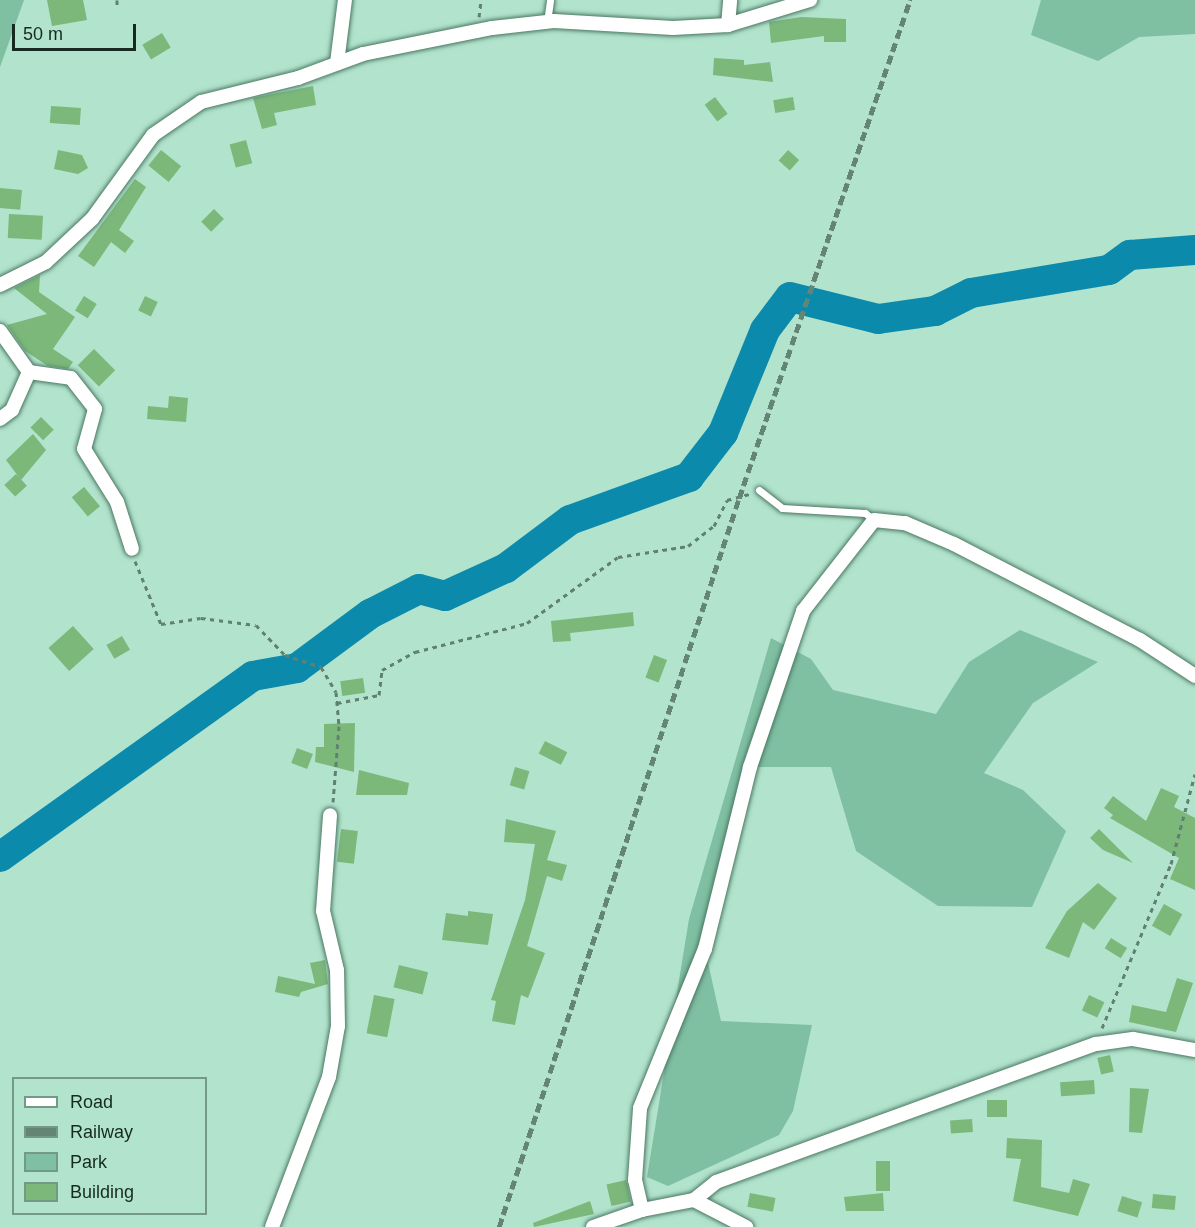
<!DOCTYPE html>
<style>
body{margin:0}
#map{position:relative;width:1195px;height:1227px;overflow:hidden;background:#b2e3cc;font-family:Helvetica,sans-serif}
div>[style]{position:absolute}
.green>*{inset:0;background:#7fbfa2}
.river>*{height:30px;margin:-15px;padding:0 15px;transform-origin:15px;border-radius:15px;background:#0b8aac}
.building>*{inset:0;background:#7bb87a;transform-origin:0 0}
.path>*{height:3px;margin-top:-1.5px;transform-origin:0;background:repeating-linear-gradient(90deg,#608171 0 4.5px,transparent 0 9px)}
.roads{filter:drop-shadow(0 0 2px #4a7863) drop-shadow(0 0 2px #4a7863)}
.service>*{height:7px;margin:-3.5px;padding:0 3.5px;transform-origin:3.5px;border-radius:3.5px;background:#fff}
.minor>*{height:14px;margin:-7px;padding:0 7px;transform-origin:7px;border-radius:7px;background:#fff}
.rail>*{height:4.5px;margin-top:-2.25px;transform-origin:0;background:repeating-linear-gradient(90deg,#648575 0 9px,transparent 0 13.5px)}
span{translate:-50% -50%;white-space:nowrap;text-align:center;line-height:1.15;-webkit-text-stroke:5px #b2e3cc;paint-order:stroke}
.legend{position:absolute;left:12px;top:1077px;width:195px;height:138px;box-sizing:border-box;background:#b2e3cc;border:2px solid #749988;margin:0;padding:8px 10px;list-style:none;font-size:18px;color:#172a21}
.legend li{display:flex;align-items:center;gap:12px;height:30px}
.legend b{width:30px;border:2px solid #749988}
.scale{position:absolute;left:12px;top:24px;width:124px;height:27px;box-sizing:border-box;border:3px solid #172a21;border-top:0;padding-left:8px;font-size:18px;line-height:21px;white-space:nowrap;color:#172a21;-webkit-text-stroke:4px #b2e3cc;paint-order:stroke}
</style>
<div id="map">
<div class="green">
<div style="clip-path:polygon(0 0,24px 0,0 67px)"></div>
<div style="clip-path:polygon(1041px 0,1195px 0,1195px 34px,1139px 37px,1098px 61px,1031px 35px)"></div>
<div style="clip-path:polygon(1020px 630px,1098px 662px,1033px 703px,984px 773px,1023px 790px,1066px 831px,1032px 907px,938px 906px,856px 851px,831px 767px,750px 767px,705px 949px,721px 1021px,812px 1025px,793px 1111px,779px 1135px,668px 1186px,647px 1177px,689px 919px,771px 638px,811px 659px,833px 690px,936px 714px,969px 662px)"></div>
</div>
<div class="river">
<div style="left:0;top:857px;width:311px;rotate:-35.6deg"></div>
<div style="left:253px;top:676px;width:45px;rotate:-10.3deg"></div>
<div style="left:297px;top:668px;width:91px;rotate:-36.5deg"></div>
<div style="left:370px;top:614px;width:55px;rotate:-27deg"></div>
<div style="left:419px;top:589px;width:27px;rotate:15deg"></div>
<div style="left:445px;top:596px;width:67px;rotate:-24.7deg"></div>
<div style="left:506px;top:568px;width:80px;rotate:-36.9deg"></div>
<div style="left:570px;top:520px;width:127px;rotate:-19.9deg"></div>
<div style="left:689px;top:477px;width:56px;rotate:-52.3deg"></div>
<div style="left:723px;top:433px;width:111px;rotate:-67.8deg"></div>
<div style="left:765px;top:330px;width:41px;rotate:-52.9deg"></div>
<div style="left:790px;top:297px;width:91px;rotate:14deg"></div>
<div style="left:878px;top:319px;width:58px;rotate:-8deg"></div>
<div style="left:935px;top:311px;width:40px;rotate:-26.6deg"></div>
<div style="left:971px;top:293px;width:140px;rotate:-9.5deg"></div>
<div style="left:1109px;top:270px;width:26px;rotate:-36deg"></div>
<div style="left:1130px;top:255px;width:65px;rotate:-4.4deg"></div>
</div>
<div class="building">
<div style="clip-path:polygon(47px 0,83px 0,87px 20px,52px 26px)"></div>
<div style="clip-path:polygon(801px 17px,846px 19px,846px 42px,824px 42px,824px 36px,771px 43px,769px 22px)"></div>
<div style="left:162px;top:33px;width:17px;height:23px;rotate:59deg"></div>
<div style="clip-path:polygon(714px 58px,744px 60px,744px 65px,770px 62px,773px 82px,713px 75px)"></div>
<div style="clip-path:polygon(313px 86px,316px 105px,274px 113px,277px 125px,262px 129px,253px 98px)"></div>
<div style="left:715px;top:97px;width:21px;height:13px;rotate:53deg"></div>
<div style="left:793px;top:97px;width:13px;height:20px;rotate:81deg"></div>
<div style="left:51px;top:106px;width:30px;height:17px;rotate:4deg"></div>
<div style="left:246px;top:140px;width:24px;height:17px;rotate:75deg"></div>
<div style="clip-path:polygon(58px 150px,82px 155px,88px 168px,78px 174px,54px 169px)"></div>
<div style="left:161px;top:150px;width:26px;height:20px;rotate:39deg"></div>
<div style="left:788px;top:150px;width:15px;height:14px;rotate:42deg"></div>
<div style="clip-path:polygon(135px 179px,146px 187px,119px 230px,134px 241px,125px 253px,111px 242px,94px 267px,78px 256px)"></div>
<div style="left:0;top:188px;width:22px;height:20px;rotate:5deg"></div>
<div style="left:214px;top:209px;width:14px;height:18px;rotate:45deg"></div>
<div style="left:9px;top:214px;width:34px;height:24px;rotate:3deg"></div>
<div style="clip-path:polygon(40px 275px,39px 292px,75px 317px,53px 349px,73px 362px,68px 369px,48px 366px,25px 351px,7px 325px,47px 314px,14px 288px)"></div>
<div style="left:84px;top:296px;width:15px;height:17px;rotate:32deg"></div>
<div style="left:145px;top:296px;width:14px;height:16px;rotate:25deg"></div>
<div style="left:94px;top:349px;width:30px;height:23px;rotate:45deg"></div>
<div style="clip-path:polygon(169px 396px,188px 398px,186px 422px,147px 419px,148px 406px,168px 408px)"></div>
<div style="left:41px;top:417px;width:18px;height:15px;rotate:45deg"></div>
<div style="clip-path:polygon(33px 434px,46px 450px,21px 480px,6px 460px)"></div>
<div style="left:16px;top:474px;width:16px;height:16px;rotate:47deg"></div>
<div style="left:84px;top:487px;width:25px;height:16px;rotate:50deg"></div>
<div style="clip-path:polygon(633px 612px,634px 626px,570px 633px,571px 641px,553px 642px,551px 621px)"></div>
<div style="left:73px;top:626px;width:31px;height:33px;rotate:48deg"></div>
<div style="left:122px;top:636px;width:16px;height:18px;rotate:60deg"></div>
<div style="left:654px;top:655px;width:14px;height:24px;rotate:21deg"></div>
<div style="left:363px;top:678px;width:15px;height:23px;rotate:82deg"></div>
<div style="clip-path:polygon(355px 723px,354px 772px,315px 762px,316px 747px,324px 747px,324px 724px)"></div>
<div style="left:545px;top:741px;width:25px;height:14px;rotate:27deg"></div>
<div style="left:297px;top:748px;width:17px;height:16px;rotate:21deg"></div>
<div style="left:515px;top:767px;width:15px;height:19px;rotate:16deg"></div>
<div style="clip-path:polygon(359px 770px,409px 783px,407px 795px,356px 795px)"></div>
<div style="clip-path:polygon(1161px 788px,1179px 796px,1174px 807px,1195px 818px,1195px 890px,1170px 879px,1179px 858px,1110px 818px,1113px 815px,1104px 808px,1113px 796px,1146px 821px)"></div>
<div style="clip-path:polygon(506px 819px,556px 831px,547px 860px,567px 865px,562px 881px,547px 876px,527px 946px,545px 953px,528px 998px,521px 995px,515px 1025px,492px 1021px,496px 1001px,491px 1000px,525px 900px,535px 844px,504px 842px)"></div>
<div style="left:341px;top:829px;width:17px;height:33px;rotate:7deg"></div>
<div style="clip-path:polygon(1099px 829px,1133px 863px,1103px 850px,1090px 838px)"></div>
<div style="clip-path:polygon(1098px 883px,1117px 898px,1094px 930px,1083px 922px,1069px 958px,1045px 948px,1067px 911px)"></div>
<div style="left:1164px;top:904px;width:21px;height:25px;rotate:29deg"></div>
<div style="clip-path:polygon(468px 911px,493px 914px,488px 945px,442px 940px,446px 913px,468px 916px)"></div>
<div style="left:1111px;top:938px;width:19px;height:12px;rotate:32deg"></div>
<div style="clip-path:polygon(325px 960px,328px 984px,301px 992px,299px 997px,275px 992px,278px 976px,315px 984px,310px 963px)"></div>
<div style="left:399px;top:965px;width:30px;height:23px;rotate:14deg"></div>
<div style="clip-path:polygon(1177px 978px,1193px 983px,1176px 1032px,1129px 1022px,1132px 1005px,1166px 1012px)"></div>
<div style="left:374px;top:995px;width:21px;height:39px;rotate:11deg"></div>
<div style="left:1089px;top:995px;width:17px;height:17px;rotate:25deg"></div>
<div style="left:1110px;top:1055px;width:17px;height:13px;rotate:77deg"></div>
<div style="left:1094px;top:1080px;width:14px;height:34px;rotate:86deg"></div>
<div style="clip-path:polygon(1130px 1088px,1149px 1089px,1142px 1133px,1129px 1132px)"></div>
<div style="left:987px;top:1100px;width:20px;height:17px"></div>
<div style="left:972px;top:1119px;width:13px;height:22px;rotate:86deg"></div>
<div style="clip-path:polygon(1007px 1138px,1042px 1140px,1041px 1187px,1069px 1193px,1073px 1179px,1090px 1184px,1078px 1216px,1013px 1201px,1021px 1159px,1006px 1158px)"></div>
<div style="left:876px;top:1161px;width:14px;height:30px"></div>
<div style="left:626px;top:1180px;width:22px;height:20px;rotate:77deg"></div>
<div style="left:750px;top:1193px;width:26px;height:14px;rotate:11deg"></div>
<div style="clip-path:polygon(883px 1193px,884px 1211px,846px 1211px,844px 1197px)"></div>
<div style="left:1153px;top:1194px;width:23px;height:14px;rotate:5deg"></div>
<div style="left:1122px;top:1196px;width:21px;height:16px;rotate:17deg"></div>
<div style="clip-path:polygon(590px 1201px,594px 1214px,534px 1227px,533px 1223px)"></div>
</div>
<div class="path">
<div style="left:117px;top:0;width:7px;rotate:90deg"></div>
<div style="left:479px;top:17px;width:17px;rotate:-83deg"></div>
<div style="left:135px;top:561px;width:68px;rotate:67.6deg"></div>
<div style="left:161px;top:624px;width:40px;rotate:-8.5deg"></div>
<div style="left:201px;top:618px;width:55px;rotate:7.3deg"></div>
<div style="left:256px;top:625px;width:42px;rotate:46deg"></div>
<div style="left:285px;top:655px;width:38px;rotate:18deg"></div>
<div style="left:321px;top:667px;width:29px;rotate:59deg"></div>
<div style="left:336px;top:692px;width:34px;rotate:85deg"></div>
<div style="left:339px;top:726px;width:76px;rotate:94.5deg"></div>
<div style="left:337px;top:703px;width:43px;rotate:-10.8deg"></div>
<div style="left:379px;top:695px;width:25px;rotate:-83deg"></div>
<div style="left:382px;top:670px;width:38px;rotate:-29deg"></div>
<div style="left:415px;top:652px;width:116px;rotate:-14.5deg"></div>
<div style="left:527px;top:623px;width:112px;rotate:-36deg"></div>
<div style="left:618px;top:557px;width:71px;rotate:-8.9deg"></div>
<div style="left:688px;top:546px;width:33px;rotate:-38deg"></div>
<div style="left:714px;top:526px;width:29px;rotate:-63deg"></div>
<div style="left:727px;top:500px;width:23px;rotate:-15deg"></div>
<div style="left:1102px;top:1028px;width:178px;rotate:-67.2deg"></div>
<div style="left:1171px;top:864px;width:93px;rotate:-75.1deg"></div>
</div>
<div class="roads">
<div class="service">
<div style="left:547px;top:22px;width:22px;rotate:-82deg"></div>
<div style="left:759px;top:490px;width:29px;rotate:38deg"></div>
<div style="left:782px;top:508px;width:83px;rotate:3.4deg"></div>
<div style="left:865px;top:513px;width:11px;rotate:38deg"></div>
</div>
<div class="minor">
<div style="left:728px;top:25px;width:25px;rotate:-85deg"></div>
<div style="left:337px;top:63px;width:64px;rotate:-82.8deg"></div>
<div style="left:0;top:285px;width:51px;rotate:-26.6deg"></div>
<div style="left:46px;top:262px;width:63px;rotate:-43.1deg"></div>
<div style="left:92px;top:219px;width:104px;rotate:-54deg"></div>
<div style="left:153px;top:135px;width:58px;rotate:-34.5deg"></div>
<div style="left:201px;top:102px;width:100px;rotate:-13.9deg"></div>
<div style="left:298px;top:78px;width:69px;rotate:-20.3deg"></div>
<div style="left:363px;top:54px;width:132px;rotate:-11.4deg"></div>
<div style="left:492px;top:28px;width:62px;rotate:-6.4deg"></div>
<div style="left:554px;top:21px;width:119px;rotate:3.4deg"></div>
<div style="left:673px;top:28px;width:55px;rotate:-3.1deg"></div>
<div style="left:728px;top:25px;width:86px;rotate:-17deg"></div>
<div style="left:0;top:331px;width:50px;rotate:54.7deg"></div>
<div style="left:29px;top:372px;width:42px;rotate:8.1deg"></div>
<div style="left:71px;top:378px;width:39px;rotate:52deg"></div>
<div style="left:95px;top:409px;width:41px;rotate:105.4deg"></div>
<div style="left:84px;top:449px;width:62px;rotate:58.1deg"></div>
<div style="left:117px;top:502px;width:49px;rotate:72.3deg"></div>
<div style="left:0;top:419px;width:15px;rotate:-37deg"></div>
<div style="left:12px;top:410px;width:42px;rotate:-65.9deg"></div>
<div style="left:694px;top:1200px;width:59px;rotate:27.4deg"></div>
<div style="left:642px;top:1210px;width:31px;rotate:-103deg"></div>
<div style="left:635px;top:1180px;width:72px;rotate:-86deg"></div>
<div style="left:640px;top:1108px;width:172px;rotate:-67.8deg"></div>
<div style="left:705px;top:949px;width:187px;rotate:-76.1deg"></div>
<div style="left:750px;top:767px;width:165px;rotate:-71.2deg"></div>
<div style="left:803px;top:611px;width:115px;rotate:-52deg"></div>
<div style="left:874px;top:520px;width:31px;rotate:6deg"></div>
<div style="left:905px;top:523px;width:53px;rotate:23.2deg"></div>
<div style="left:954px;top:544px;width:209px;rotate:27.3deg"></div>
<div style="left:1140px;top:640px;width:66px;rotate:33.2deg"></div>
<div style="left:272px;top:1227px;width:160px;rotate:-69.2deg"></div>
<div style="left:329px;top:1077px;width:52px;rotate:-80deg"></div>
<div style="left:338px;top:1026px;width:56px;rotate:-91deg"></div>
<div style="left:337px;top:970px;width:61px;rotate:-103.3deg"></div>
<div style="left:323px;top:911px;width:96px;rotate:-85.8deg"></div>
<div style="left:593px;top:1227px;width:52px;rotate:-19.1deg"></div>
<div style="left:642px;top:1210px;width:53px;rotate:-10.9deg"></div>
<div style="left:694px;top:1200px;width:28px;rotate:-39deg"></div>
<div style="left:716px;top:1182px;width:404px;rotate:-20deg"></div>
<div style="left:1096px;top:1044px;width:37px;rotate:-8deg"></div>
<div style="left:1133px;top:1039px;width:63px;rotate:10.1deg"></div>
</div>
</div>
<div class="rail">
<div style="left:499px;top:1227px;width:767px;rotate:-71.78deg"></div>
<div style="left:739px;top:498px;width:527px;rotate:-71.05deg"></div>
</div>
<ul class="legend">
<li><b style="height:8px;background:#fff"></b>Road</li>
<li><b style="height:8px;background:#648575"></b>Railway</li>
<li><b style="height:16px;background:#7fbfa2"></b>Park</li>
<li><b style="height:16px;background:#7bb87a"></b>Building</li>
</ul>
<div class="scale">50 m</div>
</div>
